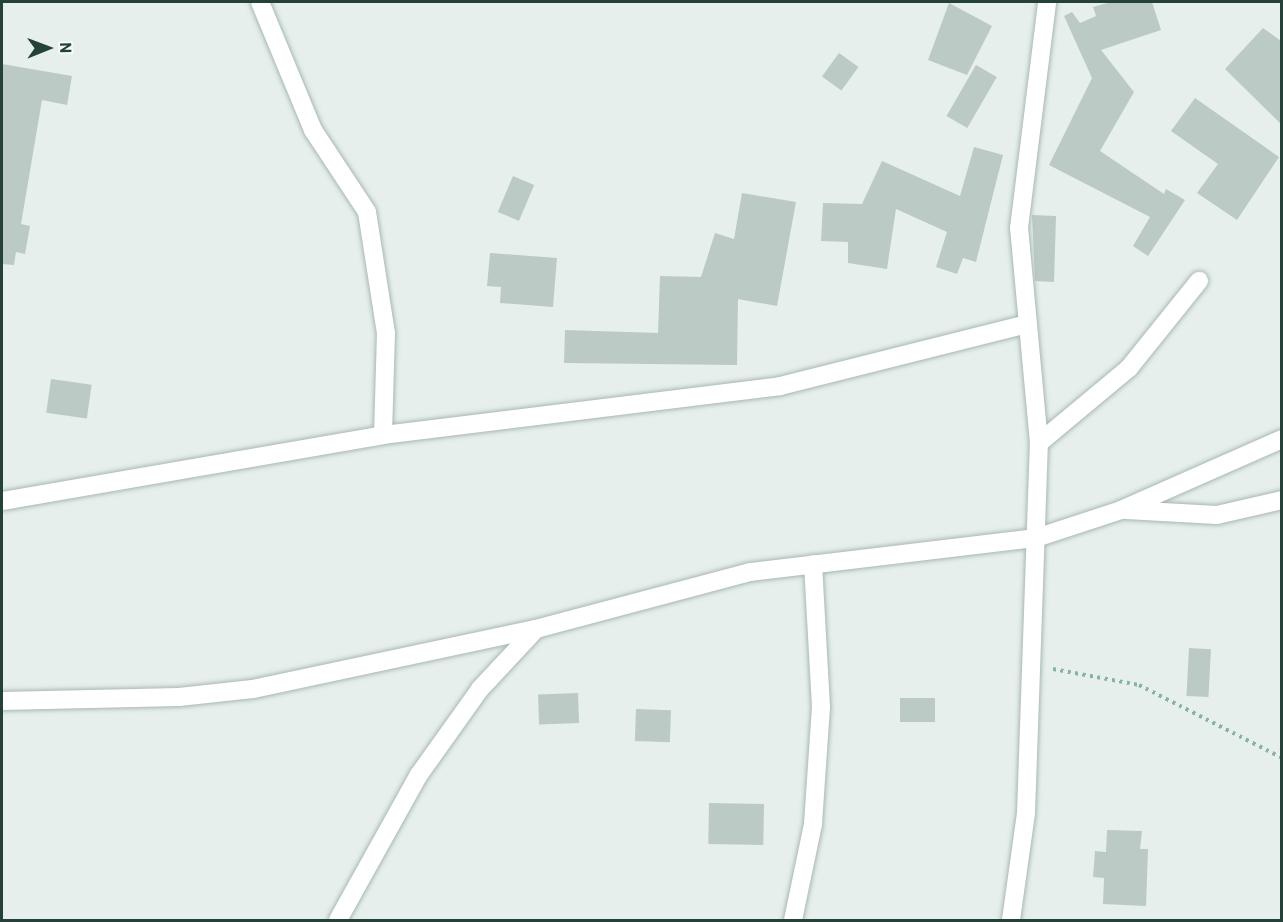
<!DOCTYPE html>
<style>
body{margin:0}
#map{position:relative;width:1283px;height:922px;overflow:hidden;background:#e6efeb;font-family:Barlow,sans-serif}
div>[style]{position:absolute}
.building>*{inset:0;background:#bbcac4;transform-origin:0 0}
.path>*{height:4px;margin-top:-2px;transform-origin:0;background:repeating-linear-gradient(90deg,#86b3a5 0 3px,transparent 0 7.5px)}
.roads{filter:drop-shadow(0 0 2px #a8b8b2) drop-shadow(0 0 2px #a8b8b2)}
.minor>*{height:18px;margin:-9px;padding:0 9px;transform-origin:9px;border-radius:9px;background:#fff}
span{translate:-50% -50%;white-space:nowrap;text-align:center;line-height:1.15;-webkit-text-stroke:5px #f7fbf9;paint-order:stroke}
.frame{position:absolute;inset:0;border:3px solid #24423a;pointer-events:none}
.north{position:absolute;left:18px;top:18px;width:60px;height:60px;-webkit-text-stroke:4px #f7fbf9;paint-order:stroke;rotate:89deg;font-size:16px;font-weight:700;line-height:24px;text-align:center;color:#24423a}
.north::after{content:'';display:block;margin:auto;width:21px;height:27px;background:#24423a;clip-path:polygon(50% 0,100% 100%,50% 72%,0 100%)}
</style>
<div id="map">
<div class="building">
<div style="clip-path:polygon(1111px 2px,1152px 2px,1161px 30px,1101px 50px,1134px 92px,1100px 151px,1164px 194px,1166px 189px,1185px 200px,1148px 256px,1133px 246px,1150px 217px,1049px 165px,1092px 78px,1064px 16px,1072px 12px,1080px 23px,1096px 16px,1093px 7px)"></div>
<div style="clip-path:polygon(949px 3px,992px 26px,967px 75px,928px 60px)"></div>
<div style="clip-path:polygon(1263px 28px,1281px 41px,1281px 124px,1225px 69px)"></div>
<div style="left:839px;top:53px;width:24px;height:29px;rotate:36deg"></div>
<div style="clip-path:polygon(2px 64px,72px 76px,67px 105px,42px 100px,21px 224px,30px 226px,25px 254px,16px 252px,14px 265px,2px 264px)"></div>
<div style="left:976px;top:65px;width:24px;height:59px;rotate:30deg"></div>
<div style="clip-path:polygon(1195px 98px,1279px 157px,1237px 220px,1197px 193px,1218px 164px,1171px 131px)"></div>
<div style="clip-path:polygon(974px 147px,1003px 155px,976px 262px,963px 258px,957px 274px,936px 267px,947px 232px,896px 209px,887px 269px,848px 263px,848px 242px,821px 241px,823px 203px,862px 204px,882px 161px,960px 196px)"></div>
<div style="left:513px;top:176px;width:23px;height:39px;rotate:23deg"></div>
<div style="clip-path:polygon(742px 193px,796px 202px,777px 306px,738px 299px,737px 365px,564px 363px,565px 330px,658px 333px,660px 276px,701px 277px,715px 233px,734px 239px)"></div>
<div style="clip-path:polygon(1032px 215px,1056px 216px,1054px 282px,1035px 281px)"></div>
<div style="clip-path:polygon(490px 253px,557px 258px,553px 307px,500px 303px,501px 287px,487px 286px)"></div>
<div style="left:51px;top:379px;width:41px;height:34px;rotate:8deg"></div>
<div style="left:1189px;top:648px;width:22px;height:48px;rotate:3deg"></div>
<div style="left:578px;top:693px;width:30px;height:40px;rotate:88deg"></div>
<div style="left:935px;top:698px;width:24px;height:35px;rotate:90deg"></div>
<div style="left:636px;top:709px;width:35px;height:32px;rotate:2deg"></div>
<div style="left:709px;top:803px;width:55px;height:41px;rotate:1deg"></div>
<div style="clip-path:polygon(1107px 830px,1142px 831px,1140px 849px,1148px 849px,1146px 906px,1103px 904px,1104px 878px,1093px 877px,1095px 851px,1106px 852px)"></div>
</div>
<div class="path">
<div style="left:1053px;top:669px;width:87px;rotate:10.5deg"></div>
<div style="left:1139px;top:685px;width:161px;rotate:27deg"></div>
</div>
<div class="roads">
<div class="minor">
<div style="left:260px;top:2px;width:139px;rotate:67.5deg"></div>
<div style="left:313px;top:130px;width:98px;rotate:56.6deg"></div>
<div style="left:367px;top:212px;width:122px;rotate:81.1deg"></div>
<div style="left:386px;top:333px;width:102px;rotate:91.7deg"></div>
<div style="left:1039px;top:443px;width:117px;rotate:-39.8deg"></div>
<div style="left:1129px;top:368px;width:112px;rotate:-51.2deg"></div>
<div style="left:2px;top:501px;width:387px;rotate:-9.8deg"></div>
<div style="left:383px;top:435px;width:400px;rotate:-7deg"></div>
<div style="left:780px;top:386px;width:254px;rotate:-14.1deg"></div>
<div style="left:1126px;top:510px;width:91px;rotate:3.1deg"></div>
<div style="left:1217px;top:515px;width:67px;rotate:-13deg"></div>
<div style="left:2px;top:701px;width:177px;rotate:-1.3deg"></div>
<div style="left:179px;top:697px;width:74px;rotate:-6.2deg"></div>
<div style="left:253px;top:689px;width:289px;rotate:-12deg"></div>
<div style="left:536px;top:629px;width:221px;rotate:-14.9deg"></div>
<div style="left:750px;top:572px;width:288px;rotate:-6.8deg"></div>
<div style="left:1036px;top:538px;width:89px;rotate:-18.2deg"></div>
<div style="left:1121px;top:510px;width:176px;rotate:-23.8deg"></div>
<div style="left:338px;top:920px;width:165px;rotate:-60.9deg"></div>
<div style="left:418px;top:776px;width:107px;rotate:-54.5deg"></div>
<div style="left:480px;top:689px;width:82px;rotate:-47deg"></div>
<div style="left:793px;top:920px;width:98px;rotate:-78.2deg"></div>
<div style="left:813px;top:824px;width:117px;rotate:-86.1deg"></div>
<div style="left:821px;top:707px;width:143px;rotate:-93.2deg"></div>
<div style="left:1011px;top:920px;width:108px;rotate:-82deg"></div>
<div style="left:1026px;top:813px;width:370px;rotate:-88deg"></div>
<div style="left:1039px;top:443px;width:216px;rotate:-95.3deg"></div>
<div style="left:1019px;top:228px;width:228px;rotate:-82.9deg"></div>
</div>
</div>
<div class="frame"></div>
<div class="north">N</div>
</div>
